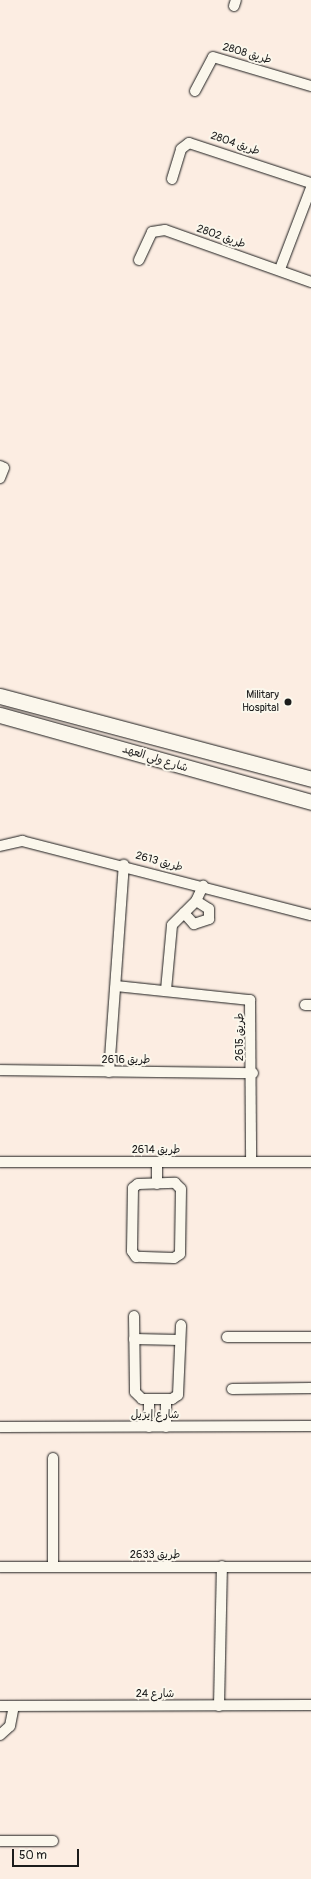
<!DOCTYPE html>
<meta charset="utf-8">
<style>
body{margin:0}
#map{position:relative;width:311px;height:1879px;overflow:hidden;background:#fcede2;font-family:Pangolin,"Playpen Sans Arabic",sans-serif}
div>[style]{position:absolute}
.roads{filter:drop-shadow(0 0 1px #1c1c1c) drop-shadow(0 0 1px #1c1c1c)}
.minor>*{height:10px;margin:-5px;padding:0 5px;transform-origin:5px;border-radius:5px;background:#fbf7ec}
.primary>*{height:15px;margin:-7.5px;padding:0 7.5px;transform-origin:7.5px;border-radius:7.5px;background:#fbf7ec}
.dots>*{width:11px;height:11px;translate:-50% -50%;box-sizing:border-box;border:2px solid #fbf7ec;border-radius:50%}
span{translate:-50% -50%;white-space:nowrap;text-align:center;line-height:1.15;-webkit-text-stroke:4px #fbf7ec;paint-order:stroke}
.street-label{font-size:11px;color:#1c1c1c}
.poi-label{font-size:11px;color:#1c1c1c}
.right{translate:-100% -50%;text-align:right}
.scale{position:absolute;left:12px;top:1849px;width:67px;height:18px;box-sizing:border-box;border:2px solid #1c1c1c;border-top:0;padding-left:5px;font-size:12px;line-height:14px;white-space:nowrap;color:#1c1c1c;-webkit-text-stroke:3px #fbf7ec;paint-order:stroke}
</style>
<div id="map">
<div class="roads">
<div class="minor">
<div style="left:234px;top:6px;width:6px;rotate:-72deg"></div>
<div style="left:195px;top:91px;width:38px;rotate:-62deg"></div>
<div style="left:213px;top:57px;width:102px;rotate:16.5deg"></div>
<div style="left:172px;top:179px;width:31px;rotate:-73deg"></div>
<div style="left:181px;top:149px;width:10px;rotate:-37deg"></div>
<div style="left:189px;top:143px;width:128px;rotate:18.2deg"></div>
<div style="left:139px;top:260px;width:31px;rotate:-65deg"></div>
<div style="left:152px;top:232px;width:13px;rotate:-9deg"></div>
<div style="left:165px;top:230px;width:155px;rotate:19.6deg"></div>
<div style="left:280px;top:269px;width:87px;rotate:-69.1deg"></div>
<div style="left:0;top:466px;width:4px;rotate:27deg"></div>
<div style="left:4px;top:468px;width:11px;rotate:112deg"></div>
<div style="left:0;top:846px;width:23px;rotate:-13deg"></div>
<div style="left:22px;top:841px;width:298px;rotate:14.4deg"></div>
<div style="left:184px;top:913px;width:15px;rotate:48deg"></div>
<div style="left:194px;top:924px;width:16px;rotate:-18deg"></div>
<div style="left:209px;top:919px;width:10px;rotate:-90deg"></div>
<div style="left:209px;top:909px;width:15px;rotate:-148deg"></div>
<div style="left:116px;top:986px;width:135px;rotate:6deg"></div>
<div style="left:250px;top:1000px;width:162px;rotate:89.6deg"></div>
<div style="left:166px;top:990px;width:65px;rotate:-84.7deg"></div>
<div style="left:172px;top:925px;width:34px;rotate:-45deg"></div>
<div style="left:196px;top:901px;width:17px;rotate:-65deg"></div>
<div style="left:305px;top:1005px;width:6px"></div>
<div style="left:0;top:1070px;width:253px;rotate:0.7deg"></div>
<div style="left:109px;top:1072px;width:208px;rotate:-85.9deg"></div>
<div style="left:0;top:1162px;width:311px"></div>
<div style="left:157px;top:1162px;width:22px;rotate:90deg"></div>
<div style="left:175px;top:1183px;width:8px;rotate:45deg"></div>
<div style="left:181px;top:1189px;width:65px;rotate:90.9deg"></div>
<div style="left:180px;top:1254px;width:7px;rotate:146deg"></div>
<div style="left:174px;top:1258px;width:38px;rotate:-178deg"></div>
<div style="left:136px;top:1257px;width:7px;rotate:-124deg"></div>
<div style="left:132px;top:1251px;width:63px;rotate:-89.1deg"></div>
<div style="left:133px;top:1188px;width:6px;rotate:-39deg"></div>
<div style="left:138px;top:1184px;width:37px;rotate:-2deg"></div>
<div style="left:134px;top:1316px;width:76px;rotate:89.2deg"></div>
<div style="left:135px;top:1392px;width:10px;rotate:45deg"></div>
<div style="left:142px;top:1399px;width:30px"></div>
<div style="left:172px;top:1399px;width:7px;rotate:-34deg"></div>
<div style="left:178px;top:1395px;width:70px;rotate:-87.5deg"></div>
<div style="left:227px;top:1337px;width:84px"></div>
<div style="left:134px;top:1339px;width:46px;rotate:1.2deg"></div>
<div style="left:232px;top:1389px;width:79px;rotate:-0.7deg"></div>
<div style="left:149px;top:1400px;width:27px;rotate:90deg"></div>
<div style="left:0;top:1427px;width:311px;rotate:-0.2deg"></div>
<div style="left:166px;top:1427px;width:27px;rotate:-90deg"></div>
<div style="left:53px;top:1458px;width:109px;rotate:90deg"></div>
<div style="left:0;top:1567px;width:311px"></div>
<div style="left:0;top:1706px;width:311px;rotate:-0.2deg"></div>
<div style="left:219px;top:1706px;width:140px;rotate:-88.8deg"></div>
<div style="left:0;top:1735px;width:13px;rotate:-42deg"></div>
<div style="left:10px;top:1726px;width:20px;rotate:-79deg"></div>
<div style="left:0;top:1841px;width:53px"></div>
</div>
<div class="primary">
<div style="left:0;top:696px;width:322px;rotate:14.9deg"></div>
<div style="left:0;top:715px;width:323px;rotate:15.6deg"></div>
</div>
</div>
<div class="dots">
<div style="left:288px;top:702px;background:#1c1c1c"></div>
</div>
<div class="street-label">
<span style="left:247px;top:54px;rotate:16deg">طريق 2808</span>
<span style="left:235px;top:144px;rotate:19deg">طريق 2804</span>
<span style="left:221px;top:237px;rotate:19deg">طريق 2802</span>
<span style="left:155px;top:759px;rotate:17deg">شارع ولي العهد</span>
<span style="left:159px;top:862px;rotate:15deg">طريق 2613</span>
<span style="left:240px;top:1037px;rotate:-90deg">طريق 2615</span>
<span style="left:126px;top:1060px">طريق 2616</span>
<span style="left:156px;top:1150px">طريق 2614</span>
<span style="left:155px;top:1415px">شارع إيزيل</span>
<span style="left:155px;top:1555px">طريق 2633</span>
<span style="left:155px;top:1694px">شارع 24</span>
</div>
<div class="poi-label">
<span class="right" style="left:279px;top:702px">Military<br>Hospital</span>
</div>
<div class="scale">50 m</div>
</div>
